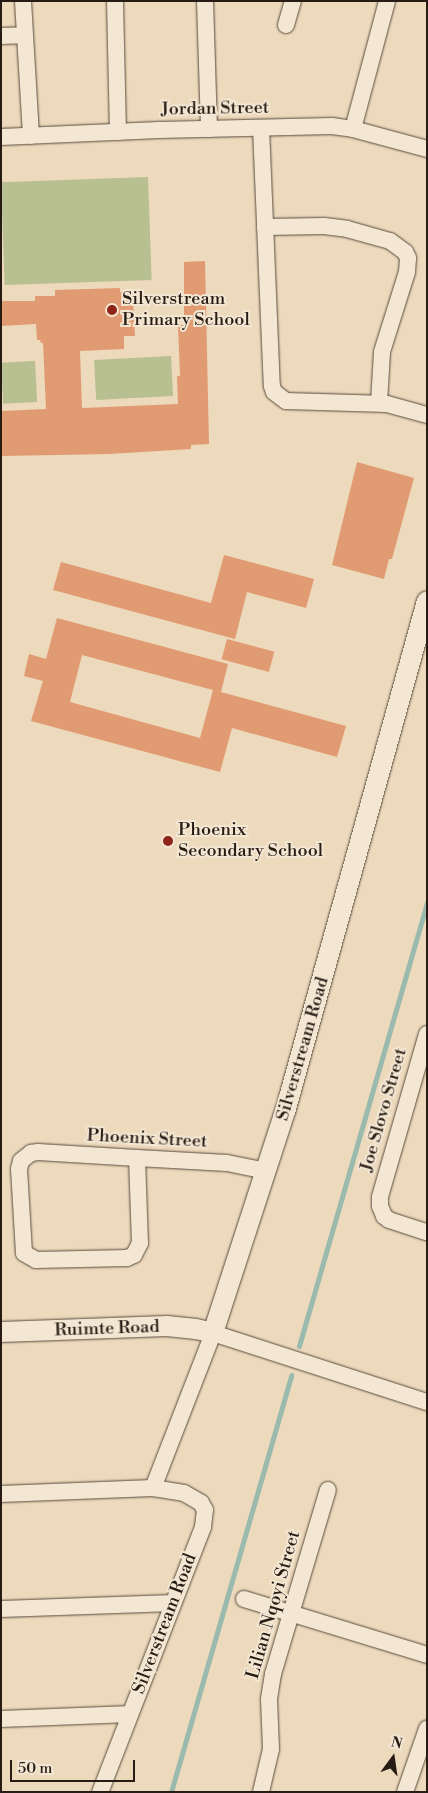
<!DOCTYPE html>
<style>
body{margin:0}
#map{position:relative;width:428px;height:1793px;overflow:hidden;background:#edd9bb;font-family:"Libre Bodoni",serif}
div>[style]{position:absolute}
.green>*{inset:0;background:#b8bf91;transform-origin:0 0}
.stream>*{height:5px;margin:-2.5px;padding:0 2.5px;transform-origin:2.5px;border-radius:2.5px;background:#99baad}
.building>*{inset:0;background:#e19b72;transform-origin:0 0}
.roads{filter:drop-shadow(0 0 1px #584b3e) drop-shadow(0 0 1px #584b3e)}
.minor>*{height:16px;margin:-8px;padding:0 8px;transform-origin:8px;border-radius:8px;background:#f3e6d3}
.tertiary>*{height:20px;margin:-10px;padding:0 10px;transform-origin:10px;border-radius:10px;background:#f3e6d3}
.dots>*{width:14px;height:14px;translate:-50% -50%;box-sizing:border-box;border:2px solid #f3e6d3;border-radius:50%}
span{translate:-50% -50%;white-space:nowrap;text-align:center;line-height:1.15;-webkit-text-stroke:4px #f3e6d3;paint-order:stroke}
.street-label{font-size:18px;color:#271c14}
.poi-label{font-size:18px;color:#271c14}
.left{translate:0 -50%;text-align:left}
.frame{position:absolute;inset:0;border:2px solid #271c14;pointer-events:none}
.north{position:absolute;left:368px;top:1733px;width:50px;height:50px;-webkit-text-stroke:4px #f3e6d3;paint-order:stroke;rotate:14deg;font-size:14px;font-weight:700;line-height:20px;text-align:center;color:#271c14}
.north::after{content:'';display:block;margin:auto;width:18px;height:22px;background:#271c14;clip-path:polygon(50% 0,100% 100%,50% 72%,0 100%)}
.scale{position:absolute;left:10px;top:1760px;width:125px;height:22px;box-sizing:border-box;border:2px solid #271c14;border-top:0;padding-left:6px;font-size:15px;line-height:18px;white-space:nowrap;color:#271c14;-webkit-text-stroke:4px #f3e6d3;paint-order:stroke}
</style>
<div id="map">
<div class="green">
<div style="left:148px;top:177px;width:103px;height:147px;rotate:88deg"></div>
<div style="left:171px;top:356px;width:40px;height:77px;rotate:87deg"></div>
<div style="left:35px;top:361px;width:41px;height:34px;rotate:87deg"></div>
</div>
<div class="stream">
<div style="left:299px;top:1346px;width:462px;rotate:-73.9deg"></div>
<div style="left:171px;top:1792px;width:434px;rotate:-73.9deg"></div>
</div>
<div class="building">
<div style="clip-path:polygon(205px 261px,209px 444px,191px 445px,191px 449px,109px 454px,1px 456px,1px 411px,46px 409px,43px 343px,41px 343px,40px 340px,37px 340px,36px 324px,1px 326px,1px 301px,35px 301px,35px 296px,55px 296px,55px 290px,120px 288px,120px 292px,130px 291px,130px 300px,133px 300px,135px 336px,124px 336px,124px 349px,80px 351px,82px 408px,178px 404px,177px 376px,180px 376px,178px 325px,184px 325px,184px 262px)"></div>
<div style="clip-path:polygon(357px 462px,414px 478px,392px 559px,389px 559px,384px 579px,332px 565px)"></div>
<div style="clip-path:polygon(224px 555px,314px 579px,306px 608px,247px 592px,235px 639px,53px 590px,61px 562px,211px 603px)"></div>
<div style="clip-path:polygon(evenodd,57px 618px,228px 664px,221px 692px,346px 726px,337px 757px,232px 728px,220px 772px,31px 721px,43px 681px,24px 676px,29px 654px,46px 659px,57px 618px,82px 655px,213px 690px,200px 738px,70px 702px,82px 655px)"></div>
<div style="left:227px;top:639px;width:49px;height:21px;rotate:15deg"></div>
</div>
<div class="roads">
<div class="minor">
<div style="left:23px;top:1px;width:135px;rotate:86.6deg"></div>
<div style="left:115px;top:1px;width:131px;rotate:88.7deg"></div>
<div style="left:205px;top:1px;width:128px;rotate:88.2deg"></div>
<div style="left:286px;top:25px;width:25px;rotate:-74deg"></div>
<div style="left:1px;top:36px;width:23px;rotate:-2deg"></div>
<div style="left:261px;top:128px;width:258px;rotate:87.6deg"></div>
<div style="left:272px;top:386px;width:6px;rotate:72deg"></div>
<div style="left:274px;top:392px;width:15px;rotate:37deg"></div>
<div style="left:286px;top:401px;width:101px;rotate:1.7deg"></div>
<div style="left:387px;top:404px;width:41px;rotate:15.4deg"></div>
<div style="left:353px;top:129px;width:132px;rotate:-75.1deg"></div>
<div style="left:1px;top:137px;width:158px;rotate:-2.5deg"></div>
<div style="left:159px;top:130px;width:173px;rotate:-1.3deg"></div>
<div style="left:332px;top:126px;width:21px;rotate:8deg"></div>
<div style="left:353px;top:129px;width:77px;rotate:15.1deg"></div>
<div style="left:265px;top:227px;width:59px;rotate:-1deg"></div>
<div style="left:324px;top:226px;width:23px;rotate:7deg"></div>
<div style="left:347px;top:229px;width:45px;rotate:15.6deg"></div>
<div style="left:390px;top:241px;width:19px;rotate:36deg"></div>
<div style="left:405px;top:252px;width:7px;rotate:63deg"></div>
<div style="left:408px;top:258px;width:14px;rotate:94deg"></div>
<div style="left:407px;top:272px;width:84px;rotate:107.4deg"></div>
<div style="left:382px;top:352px;width:51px;rotate:93.4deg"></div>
<div style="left:427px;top:1034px;width:170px;rotate:106.1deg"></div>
<div style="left:380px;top:1197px;width:9px;rotate:90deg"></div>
<div style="left:380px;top:1206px;width:11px;rotate:68deg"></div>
<div style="left:384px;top:1216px;width:6px;rotate:39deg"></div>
<div style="left:389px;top:1220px;width:40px;rotate:18deg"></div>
<div style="left:137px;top:1158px;width:85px;rotate:88deg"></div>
<div style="left:140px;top:1243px;width:13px;rotate:117deg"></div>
<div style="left:134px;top:1255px;width:8px;rotate:157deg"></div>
<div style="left:127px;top:1258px;width:91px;rotate:178.7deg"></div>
<div style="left:36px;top:1260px;width:14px;rotate:-150deg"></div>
<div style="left:24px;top:1253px;width:84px;rotate:-93.4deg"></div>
<div style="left:19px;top:1169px;width:8px;rotate:-76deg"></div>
<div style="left:21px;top:1161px;width:13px;rotate:-39deg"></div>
<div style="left:31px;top:1153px;width:7px;rotate:-8deg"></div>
<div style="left:38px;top:1152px;width:99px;rotate:3.5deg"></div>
<div style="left:137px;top:1158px;width:90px;rotate:3.2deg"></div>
<div style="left:227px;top:1163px;width:41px;rotate:11.3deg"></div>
<div style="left:153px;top:1488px;width:166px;rotate:-68.8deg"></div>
<div style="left:213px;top:1333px;width:225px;rotate:17.9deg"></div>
<div style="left:1px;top:1494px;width:152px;rotate:-2.3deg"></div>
<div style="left:153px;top:1488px;width:31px;rotate:9deg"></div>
<div style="left:184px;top:1493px;width:20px;rotate:30deg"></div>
<div style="left:201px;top:1503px;width:8px;rotate:60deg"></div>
<div style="left:205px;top:1510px;width:17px;rotate:97deg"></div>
<div style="left:203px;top:1527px;width:284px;rotate:111.2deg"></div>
<div style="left:244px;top:1599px;width:191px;rotate:17deg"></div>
<div style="left:1px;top:1609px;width:172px;rotate:-2deg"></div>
<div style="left:1px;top:1719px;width:129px;rotate:-2.2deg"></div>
<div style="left:261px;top:1792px;width:44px;rotate:-76.9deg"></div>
<div style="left:271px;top:1749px;width:50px;rotate:-92.3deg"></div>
<div style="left:269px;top:1699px;width:25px;rotate:-81deg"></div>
<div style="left:273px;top:1674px;width:192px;rotate:-73.4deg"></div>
<div style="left:405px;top:1792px;width:67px;rotate:-70.8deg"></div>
</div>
<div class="tertiary">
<div style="left:1px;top:1332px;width:166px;rotate:-2.1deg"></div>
<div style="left:167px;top:1326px;width:29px;rotate:6deg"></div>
<div style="left:196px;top:1329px;width:17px;rotate:13deg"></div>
<div style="left:213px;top:1333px;width:232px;rotate:-72deg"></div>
<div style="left:285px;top:1112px;width:530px;rotate:-74.47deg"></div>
</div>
</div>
<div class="dots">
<div style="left:112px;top:310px;background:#8f2418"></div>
<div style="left:168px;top:841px;background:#8f2418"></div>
</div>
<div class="street-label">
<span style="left:215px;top:109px;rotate:-1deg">Jordan Street</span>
<span style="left:303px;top:1049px;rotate:-74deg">Silverstream Road</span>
<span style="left:384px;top:1110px;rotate:-74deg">Joe Slovo Street</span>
<span style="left:147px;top:1139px;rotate:3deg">Phoenix Street</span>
<span style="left:107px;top:1329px;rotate:-2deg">Ruimte Road</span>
<span style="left:274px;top:1605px;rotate:-74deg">Lilian Nqoyi Street</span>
<span style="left:165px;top:1624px;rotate:-69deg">Silverstream Road</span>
</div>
<div class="poi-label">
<span class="left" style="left:122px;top:310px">Silverstream<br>Primary School</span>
<span class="left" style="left:178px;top:841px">Phoenix<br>Secondary School</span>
</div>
<div class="frame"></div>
<div class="north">N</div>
<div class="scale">50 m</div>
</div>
